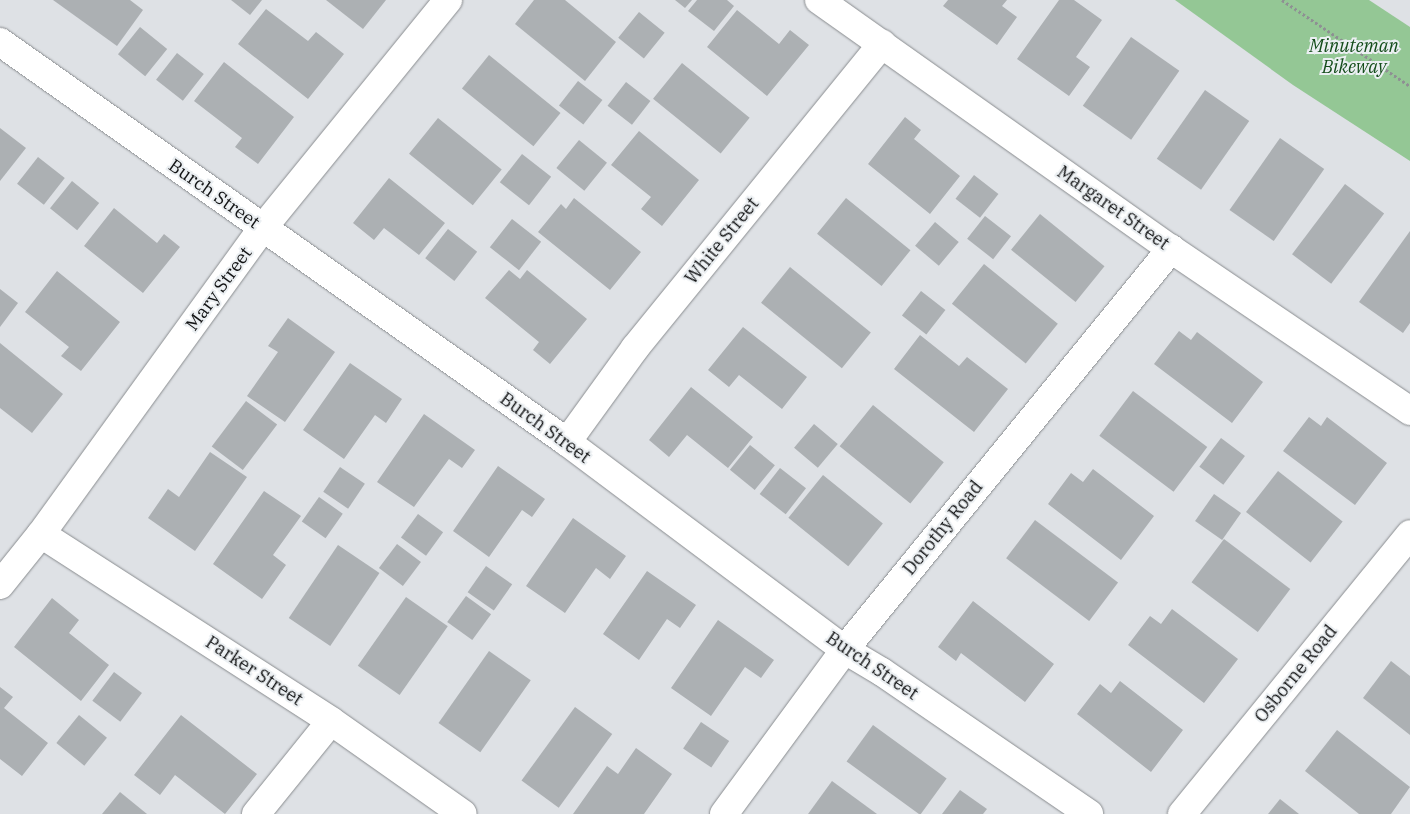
<!DOCTYPE html>
<style>
body{margin:0}
#map{position:relative;width:1410px;height:814px;overflow:hidden;background:#dee1e5;font-family:"IBM Plex Serif",serif}
div>[style]{position:absolute}
.green>*{inset:0;background:#94c795}
.building>*{inset:0;background:#acb0b3;transform-origin:0 0}
.path>*{height:3px;margin-top:-1.5px;transform-origin:0;background:repeating-linear-gradient(90deg,#8e9093 0 2.5px,transparent 0 5px)}
.roads{filter:drop-shadow(0 0 1px #898c8f) drop-shadow(0 0 1px #898c8f)}
.street>*{height:28px;margin:-14px;padding:0 14px;transform-origin:14px;border-radius:14px;background:#fff}
span{translate:-50% -50%;white-space:nowrap;text-align:center;line-height:1.15;-webkit-text-stroke:4px #ebeff2;paint-order:stroke}
.park-label{font-size:18px;color:#144d1a;font-style:italic}
.street-label{font-size:18px;color:#121314}
</style>
<div id="map">
<div class="green">
<div style="clip-path:polygon(1175px 0,1369px 0,1410px 27px,1410px 161px,1293px 85px)"></div>
</div>
<div class="building">
<div style="clip-path:polygon(53px 0,130px 0,143px 10px,117px 46px)"></div>
<div style="clip-path:polygon(231px 0,262px 0,250px 15px)"></div>
<div style="clip-path:polygon(326px 0,386px 0,363px 29px)"></div>
<div style="clip-path:polygon(534px 0,565px 0,616px 42px,585px 81px,515px 24px)"></div>
<div style="clip-path:polygon(675px 0,692px 0,685px 8px)"></div>
<div style="clip-path:polygon(697px 0,727px 0,734px 6px,714px 31px,688px 11px)"></div>
<div style="clip-path:polygon(948px 0,1007px 0,1002px 6px,1017px 17px,997px 45px,943px 6px)"></div>
<div style="clip-path:polygon(1059px 0,1074px 0,1102px 20px,1076px 57px,1090px 67px,1069px 96px,1017px 59px)"></div>
<div style="clip-path:polygon(266px 9px,308px 41px,316px 32px,344px 54px,308px 99px,238px 44px)"></div>
<div style="clip-path:polygon(737px 10px,779px 44px,790px 30px,809px 45px,767px 96px,707px 47px)"></div>
<div style="left:639px;top:12px;width:33px;height:33px;rotate:39deg"></div>
<div style="left:140px;top:27px;width:35px;height:35px;rotate:39deg"></div>
<div style="left:1131px;top:37px;width:59px;height:84px;rotate:35deg"></div>
<div style="left:177px;top:53px;width:34px;height:34px;rotate:38deg"></div>
<div style="left:489px;top:55px;width:92px;height:43px;rotate:39deg"></div>
<div style="clip-path:polygon(224px 62px,294px 117px,258px 164px,235px 147px,242px 138px,194px 101px)"></div>
<div style="left:682px;top:63px;width:87px;height:46px;rotate:39deg"></div>
<div style="left:578px;top:81px;width:31px;height:31px;rotate:38deg"></div>
<div style="left:626px;top:82px;width:31px;height:30px;rotate:38deg"></div>
<div style="left:1205px;top:90px;width:54px;height:84px;rotate:35deg"></div>
<div style="clip-path:polygon(905px 117px,921px 130px,914px 139px,960px 176px,930px 214px,868px 164px)"></div>
<div style="left:438px;top:118px;width:82px;height:46px;rotate:39deg"></div>
<div style="clip-path:polygon(0 128px,26px 148px,0 181px)"></div>
<div style="clip-path:polygon(639px 131px,699px 180px,662px 226px,641px 209px,651px 197px,611px 165px)"></div>
<div style="left:1280px;top:138px;width:54px;height:88px;rotate:35deg"></div>
<div style="left:579px;top:140px;width:36px;height:36px;rotate:39deg"></div>
<div style="left:522px;top:154px;width:37px;height:36px;rotate:38deg"></div>
<div style="left:38px;top:157px;width:34px;height:34px;rotate:38deg"></div>
<div style="left:974px;top:175px;width:31px;height:30px;rotate:38deg"></div>
<div style="clip-path:polygon(389px 178px,445px 223px,419px 255px,384px 228px,374px 240px,353px 223px)"></div>
<div style="left:72px;top:181px;width:35px;height:35px;rotate:39deg"></div>
<div style="left:1345px;top:184px;width:49px;height:88px;rotate:37deg"></div>
<div style="clip-path:polygon(574px 198px,641px 252px,610px 290px,538px 232px,561px 204px,566px 209px)"></div>
<div style="left:846px;top:198px;width:83px;height:46px;rotate:39deg"></div>
<div style="clip-path:polygon(114px 208px,157px 243px,164px 234px,180px 247px,143px 293px,84px 246px)"></div>
<div style="left:1040px;top:214px;width:83px;height:46px;rotate:39deg"></div>
<div style="left:985px;top:216px;width:33px;height:29px;rotate:38deg"></div>
<div style="left:512px;top:219px;width:37px;height:36px;rotate:38deg"></div>
<div style="left:935px;top:222px;width:31px;height:31px;rotate:40deg"></div>
<div style="left:448px;top:229px;width:37px;height:37px;rotate:38deg"></div>
<div style="clip-path:polygon(1410px 231px,1410px 323px,1403px 333px,1359px 302px)"></div>
<div style="left:984px;top:264px;width:95px;height:51px;rotate:39deg"></div>
<div style="left:790px;top:267px;width:104px;height:46px;rotate:39deg"></div>
<div style="clip-path:polygon(509px 270px,520px 279px,527px 270px,587px 319px,550px 364px,533px 350px,539px 342px,485px 298px)"></div>
<div style="clip-path:polygon(57px 271px,120px 322px,81px 371px,61px 356px,69px 347px,25px 312px)"></div>
<div style="clip-path:polygon(0 289px,18px 303px,0 327px)"></div>
<div style="left:921px;top:291px;width:31px;height:31px;rotate:38deg"></div>
<div style="clip-path:polygon(288px 318px,335px 352px,285px 422px,247px 396px,278px 352px,268px 346px)"></div>
<div style="clip-path:polygon(743px 327px,807px 377px,782px 409px,739px 375px,729px 387px,708px 370px)"></div>
<div style="clip-path:polygon(1179px 331px,1191px 340px,1197px 332px,1263px 382px,1232px 423px,1154px 364px)"></div>
<div style="clip-path:polygon(920px 335px,959px 366px,967px 357px,1008px 389px,974px 432px,894px 369px)"></div>
<div style="clip-path:polygon(0 343px,63px 394px,32px 433px,0 408px)"></div>
<div style="clip-path:polygon(350px 363px,402px 399px,386px 423px,375px 415px,344px 459px,303px 430px)"></div>
<div style="clip-path:polygon(691px 387px,753px 437px,728px 468px,687px 435px,669px 457px,649px 440px)"></div>
<div style="left:1133px;top:391px;width:93px;height:56px;rotate:37deg"></div>
<div style="left:246px;top:401px;width:39px;height:57px;rotate:37deg"></div>
<div style="left:873px;top:405px;width:91px;height:53px;rotate:39deg"></div>
<div style="clip-path:polygon(424px 414px,475px 450px,462px 468px,449px 459px,414px 507px,377px 482px)"></div>
<div style="clip-path:polygon(1309px 417px,1321px 426px,1327px 417px,1387px 463px,1355px 505px,1283px 451px)"></div>
<div style="left:814px;top:424px;width:31px;height:31px;rotate:40deg"></div>
<div style="left:1221px;top:438px;width:30px;height:36px;rotate:37deg"></div>
<div style="left:750px;top:445px;width:32px;height:32px;rotate:39deg"></div>
<div style="clip-path:polygon(210px 452px,247px 477px,195px 551px,148px 518px,168px 489px,179px 497px)"></div>
<div style="clip-path:polygon(498px 466px,545px 499px,532px 517px,522px 510px,489px 557px,453px 531px)"></div>
<div style="left:340px;top:467px;width:30px;height:30px;rotate:34deg"></div>
<div style="left:780px;top:468px;width:33px;height:33px;rotate:38deg"></div>
<div style="clip-path:polygon(1093px 469px,1154px 516px,1121px 560px,1048px 504px,1071px 473px,1083px 482px)"></div>
<div style="left:1278px;top:471px;width:82px;height:52px;rotate:38deg"></div>
<div style="left:823px;top:475px;width:77px;height:55px;rotate:39deg"></div>
<div style="clip-path:polygon(264px 491px,301px 516px,273px 555px,286px 565px,262px 599px,213px 564px)"></div>
<div style="left:1214px;top:494px;width:33px;height:33px;rotate:35deg"></div>
<div style="left:319px;top:497px;width:29px;height:30px;rotate:35deg"></div>
<div style="left:418px;top:514px;width:31px;height:29px;rotate:36deg"></div>
<div style="clip-path:polygon(573px 518px,626px 556px,610px 579px,596px 568px,565px 613px,526px 586px)"></div>
<div style="left:1035px;top:520px;width:104px;height:48px;rotate:37deg"></div>
<div style="left:1224px;top:539px;width:83px;height:54px;rotate:37deg"></div>
<div style="left:397px;top:544px;width:30px;height:30px;rotate:37deg"></div>
<div style="left:338px;top:545px;width:50px;height:88px;rotate:34deg"></div>
<div style="left:486px;top:566px;width:32px;height:32px;rotate:35deg"></div>
<div style="clip-path:polygon(647px 571px,696px 605px,680px 628px,667px 619px,639px 660px,603px 634px)"></div>
<div style="left:466px;top:596px;width:31px;height:32px;rotate:36deg"></div>
<div style="left:406px;top:597px;width:51px;height:84px;rotate:35deg"></div>
<div style="clip-path:polygon(52px 598px,79px 620px,69px 633px,109px 665px,81px 701px,14px 647px)"></div>
<div style="clip-path:polygon(973px 601px,1054px 664px,1025px 702px,961px 653px,956px 661px,938px 647px)"></div>
<div style="clip-path:polygon(1172px 609px,1238px 659px,1204px 703px,1128px 645px,1150px 616px,1161px 624px)"></div>
<div style="clip-path:polygon(718px 620px,774px 660px,761px 678px,745px 667px,711px 716px,671px 688px)"></div>
<div style="left:489px;top:651px;width:51px;height:88px;rotate:35deg"></div>
<div style="clip-path:polygon(1391px 661px,1410px 676px,1410px 735px,1363px 698px)"></div>
<div style="left:114px;top:672px;width:35px;height:36px;rotate:37deg"></div>
<div style="clip-path:polygon(1120px 681px,1183px 730px,1151px 772px,1077px 714px,1100px 684px,1111px 693px)"></div>
<div style="clip-path:polygon(0 687px,13px 697px,4px 708px,48px 743px,22px 776px,0 759px)"></div>
<div style="left:575px;top:707px;width:46px;height:91px;rotate:36deg"></div>
<div style="left:79px;top:715px;width:36px;height:36px;rotate:39deg"></div>
<div style="clip-path:polygon(181px 715px,257px 774px,225px 814px,175px 775px,160px 795px,134px 775px)"></div>
<div style="left:701px;top:722px;width:34px;height:32px;rotate:34deg"></div>
<div style="left:873px;top:725px;width:91px;height:45px;rotate:36deg"></div>
<div style="clip-path:polygon(1337px 730px,1410px 787px,1391px 814px,1359px 814px,1305px 771px)"></div>
<div style="clip-path:polygon(636px 748px,672px 774px,644px 814px,573px 814px,607px 766px,618px 774px)"></div>
<div style="clip-path:polygon(832px 781px,877px 814px,808px 814px)"></div>
<div style="clip-path:polygon(960px 790px,987px 809px,983px 814px,942px 814px)"></div>
<div style="clip-path:polygon(120px 792px,147px 814px,102px 814px)"></div>
<div style="clip-path:polygon(1280px 799px,1299px 814px,1268px 814px)"></div>
</div>
<div class="path">
<div style="left:1282px;top:0;width:154px;rotate:33.9deg"></div>
</div>
<div class="roads">
<div class="street">
<div style="left:819px;top:0;width:431px;rotate:35.3deg"></div>
<div style="left:1171px;top:249px;width:289px;rotate:34.1deg"></div>
<div style="left:0;top:42px;width:694px;rotate:35.2deg"></div>
<div style="left:567px;top:442px;width:347px;rotate:36.8deg"></div>
<div style="left:845px;top:650px;width:43px;rotate:30.7deg"></div>
<div style="left:882px;top:672px;width:251px;rotate:34.4deg"></div>
<div style="left:567px;top:442px;width:116px;rotate:-54.1deg"></div>
<div style="left:635px;top:348px;width:392px;rotate:-50.9deg"></div>
<div style="left:41px;top:534px;width:345px;rotate:32.8deg"></div>
<div style="left:331px;top:721px;width:161px;rotate:35.2deg"></div>
<div style="left:0;top:585px;width:65px;rotate:-51.2deg"></div>
<div style="left:41px;top:534px;width:377px;rotate:-54.1deg"></div>
<div style="left:262px;top:229px;width:295px;rotate:-50.9deg"></div>
<div style="left:256px;top:814px;width:119px;rotate:-51.1deg"></div>
<div style="left:724px;top:814px;width:211px;rotate:-53.7deg"></div>
<div style="left:849px;top:644px;width:510px;rotate:-50.81deg"></div>
<div style="left:1182px;top:814px;width:361px;rotate:-50.8deg"></div>
</div>
</div>
<div class="park-label">
<span style="left:1354px;top:57px">Minuteman<br>Bikeway</span>
</div>
<div class="street-label">
<span style="left:214px;top:194px;rotate:35deg">Burch Street</span>
<span style="left:1113px;top:208px;rotate:35deg">Margaret Street</span>
<span style="left:722px;top:241px;rotate:-51deg">White Street</span>
<span style="left:219px;top:289px;rotate:-54deg">Mary Street</span>
<span style="left:545px;top:428px;rotate:36deg">Burch Street</span>
<span style="left:943px;top:528px;rotate:-51deg">Dorothy Road</span>
<span style="left:872px;top:666px;rotate:34deg">Burch Street</span>
<span style="left:254px;top:671px;rotate:33deg">Parker Street</span>
<span style="left:1296px;top:674px;rotate:-51deg">Osborne Road</span>
</div>
</div>
